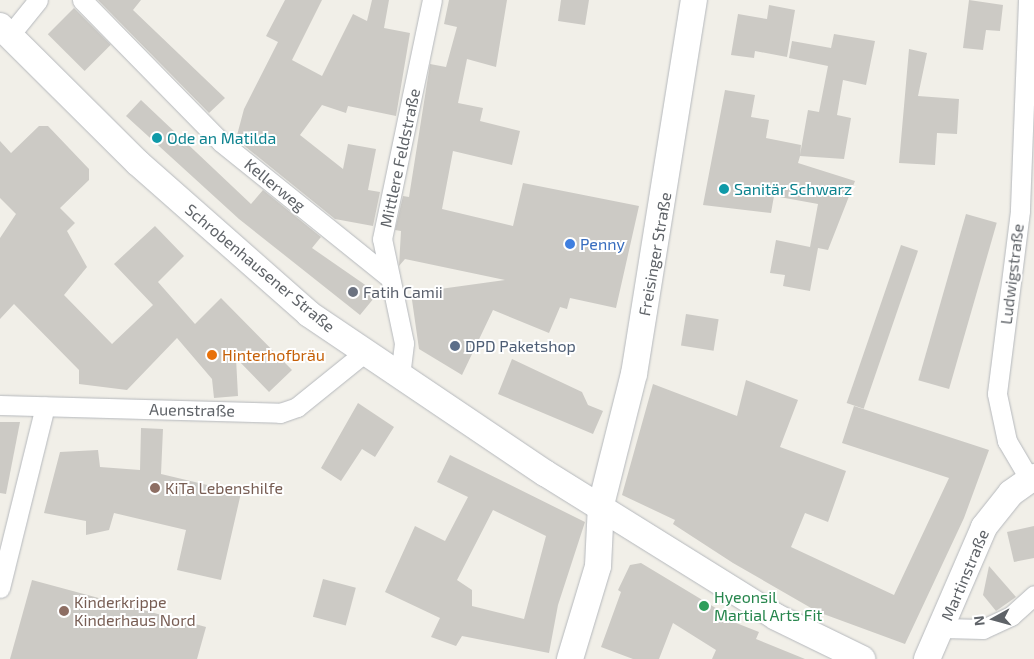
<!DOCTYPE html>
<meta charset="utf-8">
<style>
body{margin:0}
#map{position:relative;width:1034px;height:659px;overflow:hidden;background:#f1efe8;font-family:"Exo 2",sans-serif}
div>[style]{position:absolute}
.building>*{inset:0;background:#cccac5;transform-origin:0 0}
.roads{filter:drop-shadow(0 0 1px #b5b8bc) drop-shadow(0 0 1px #b5b8bc)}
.minor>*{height:19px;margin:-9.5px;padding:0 9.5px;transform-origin:9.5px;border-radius:9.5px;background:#fff}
.secondary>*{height:26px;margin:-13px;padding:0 13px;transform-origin:13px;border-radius:13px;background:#fff}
.dots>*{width:14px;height:14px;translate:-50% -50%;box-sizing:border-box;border:2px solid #fff;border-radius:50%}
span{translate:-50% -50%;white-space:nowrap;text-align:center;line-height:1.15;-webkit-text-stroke:4px #fff;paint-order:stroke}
.culture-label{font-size:16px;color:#0d838f}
.left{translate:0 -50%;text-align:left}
.street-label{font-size:16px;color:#5f6368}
.shop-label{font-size:16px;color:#366cbe}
.worship-label{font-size:16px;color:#5b616d}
.service-label{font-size:16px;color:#4e5e75}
.food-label{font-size:16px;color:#c56008}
.education-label{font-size:16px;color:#785e54}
.leisure-label{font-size:16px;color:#27864d}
.north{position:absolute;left:969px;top:594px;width:50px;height:50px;-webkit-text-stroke:4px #fff;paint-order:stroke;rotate:263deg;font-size:14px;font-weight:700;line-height:20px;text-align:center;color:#5f6368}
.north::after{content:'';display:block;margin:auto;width:18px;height:22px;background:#5f6368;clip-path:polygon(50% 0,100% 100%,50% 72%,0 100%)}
</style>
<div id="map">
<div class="building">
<div style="clip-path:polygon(98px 0,141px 0,133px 10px,225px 98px,209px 113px)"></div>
<div style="clip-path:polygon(285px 0,322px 0,292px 60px,322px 76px,353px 14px,367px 21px,372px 0,389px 0,384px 28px,410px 33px,396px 116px,348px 106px,346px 113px,322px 105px,300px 135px,343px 169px,348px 144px,376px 149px,368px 190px,380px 192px,373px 226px,335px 219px,236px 139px,244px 109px,278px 42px,266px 36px)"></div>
<div style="clip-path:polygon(449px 0,507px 0,496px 67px,467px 59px,458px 103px,483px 108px,480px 121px,520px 131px,512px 165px,453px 151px,442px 209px,513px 226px,523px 183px,639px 206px,616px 308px,570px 298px,567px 309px,560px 307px,549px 333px,493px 310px,462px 375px,419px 349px,411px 293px,505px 280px,405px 259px,399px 266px,401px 231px,395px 230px,403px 196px,409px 197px,430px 64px,446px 67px,457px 27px,444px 24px)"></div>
<div style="clip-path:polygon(561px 0,589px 0,585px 25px,558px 21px)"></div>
<div style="clip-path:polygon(969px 0,1003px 5px,1000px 31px,986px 30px,983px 50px,963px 48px)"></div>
<div style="clip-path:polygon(769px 5px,795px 10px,787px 57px,755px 51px,754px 58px,731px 55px,738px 14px,767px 19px)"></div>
<div style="left:74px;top:8px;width:52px;height:37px;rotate:45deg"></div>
<div style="clip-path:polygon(834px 34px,875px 41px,866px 85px,843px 80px,837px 115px,851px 118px,844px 159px,800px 156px,798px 163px,855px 181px,828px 250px,818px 248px,810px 291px,783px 286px,785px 275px,770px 273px,776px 240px,810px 247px,818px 204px,774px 196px,771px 213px,703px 205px,725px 90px,755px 95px,751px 117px,769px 120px,766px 138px,801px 145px,800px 155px,808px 110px,819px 112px,828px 66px,789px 58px,792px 41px,831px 48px)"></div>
<div style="clip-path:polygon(909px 49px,927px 53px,918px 96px,959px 99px,957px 134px,937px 133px,935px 165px,899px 163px)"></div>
<div style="clip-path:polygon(141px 100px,251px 204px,263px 190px,321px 237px,312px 248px,374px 291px,374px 298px,360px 315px,239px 219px,126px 116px)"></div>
<div style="clip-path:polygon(39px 126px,48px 126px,89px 169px,89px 180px,60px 208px,75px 223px,67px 231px,87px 267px,64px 295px,112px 344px,153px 305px,114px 264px,155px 226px,184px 256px,158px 282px,195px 324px,221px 298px,292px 370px,269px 392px,236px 358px,238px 396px,214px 398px,212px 379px,177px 338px,127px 390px,79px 384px,79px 370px,14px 304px,0 319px,0 238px,16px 214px,0 198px,0 141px,11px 153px)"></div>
<div style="left:966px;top:214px;width:32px;height:173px;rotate:16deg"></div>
<div style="left:901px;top:245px;width:18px;height:167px;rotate:19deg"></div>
<div style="left:686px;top:314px;width:33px;height:32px;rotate:9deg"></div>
<div style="clip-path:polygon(512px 359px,582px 392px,588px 405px,603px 411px,593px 434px,498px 394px)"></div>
<div style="clip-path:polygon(746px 380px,798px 400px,780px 447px,846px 471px,828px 522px,805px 513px,791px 547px,894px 595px,949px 478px,842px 443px,854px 406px,989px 450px,964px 518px,905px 644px,818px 612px,733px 563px,673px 524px,675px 520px,622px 495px,653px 384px,737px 416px)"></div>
<div style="clip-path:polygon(358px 403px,394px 427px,375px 457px,362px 449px,341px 481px,321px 468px)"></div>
<div style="clip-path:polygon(0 422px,20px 422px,6px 494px,0 493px)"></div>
<div style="clip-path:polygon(141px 428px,163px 429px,161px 474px,241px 493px,221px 580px,177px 570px,186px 530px,114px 513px,109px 530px,86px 535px,86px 521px,44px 513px,60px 452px,98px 450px,100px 467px,140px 470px)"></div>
<div style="clip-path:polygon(evenodd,450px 455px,585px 522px,558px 605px,549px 653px,462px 636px,456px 646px,431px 637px,440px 618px,385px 592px,415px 526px,445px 541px,468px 497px,437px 482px,450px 455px,493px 510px,546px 536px,524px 619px,472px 606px,472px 590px,457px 580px,493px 510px)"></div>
<div style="clip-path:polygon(1034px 526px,1034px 558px,1014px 562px,1007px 532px)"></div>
<div style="clip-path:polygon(641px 563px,719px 610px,716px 615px,759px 632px,756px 639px,805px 659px,712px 659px,716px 650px,673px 623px,659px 659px,633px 659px,601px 647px,621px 592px,618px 590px,630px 565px)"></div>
<div style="clip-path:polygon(989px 566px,1016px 597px,996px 611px,983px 595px)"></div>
<div style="left:323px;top:579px;width:34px;height:39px;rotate:15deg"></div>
<div style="clip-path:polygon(32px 580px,206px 627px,197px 659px,10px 659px)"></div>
</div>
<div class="roads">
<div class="minor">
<div style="left:82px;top:0;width:199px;rotate:45.6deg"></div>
<div style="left:221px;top:142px;width:217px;rotate:38.8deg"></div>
<div style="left:1028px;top:0;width:211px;rotate:92.2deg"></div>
<div style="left:1020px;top:211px;width:184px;rotate:97.2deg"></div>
<div style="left:997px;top:394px;width:48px;rotate:78deg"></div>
<div style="left:1007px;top:441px;width:45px;rotate:59.5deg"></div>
<div style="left:9px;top:36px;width:46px;rotate:-51.1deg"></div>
<div style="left:400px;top:376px;width:33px;rotate:-83deg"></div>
<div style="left:404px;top:343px;width:106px;rotate:-101.9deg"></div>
<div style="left:382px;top:239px;width:244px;rotate:-78.2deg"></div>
<div style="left:0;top:405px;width:280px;rotate:1.6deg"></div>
<div style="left:280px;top:413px;width:18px;rotate:-19deg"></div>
<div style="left:297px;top:407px;width:86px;rotate:-38.9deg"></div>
<div style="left:0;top:588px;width:187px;rotate:-76.1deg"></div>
<div style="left:943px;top:628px;width:40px;rotate:1.4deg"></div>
<div style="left:983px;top:629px;width:31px;rotate:-25deg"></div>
<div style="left:1011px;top:616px;width:31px;rotate:-42deg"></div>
</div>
<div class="secondary">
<div style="left:0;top:26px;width:194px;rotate:44.8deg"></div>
<div style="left:138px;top:163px;width:228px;rotate:41.4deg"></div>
<div style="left:309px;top:314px;width:285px;rotate:34deg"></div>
<div style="left:545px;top:473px;width:272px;rotate:31.9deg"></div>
<div style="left:776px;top:617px;width:96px;rotate:26deg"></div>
<div style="left:570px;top:659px;width:97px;rotate:-73.2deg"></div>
<div style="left:598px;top:566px;width:61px;rotate:-87.2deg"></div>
<div style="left:601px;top:505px;width:135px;rotate:-75.9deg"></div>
<div style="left:634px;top:374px;width:379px;rotate:-80.9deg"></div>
<div style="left:927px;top:659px;width:144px;rotate:-66.6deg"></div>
<div style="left:984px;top:527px;width:43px;rotate:-51.5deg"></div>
<div style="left:1011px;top:493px;width:28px;rotate:-35deg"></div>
</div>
</div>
<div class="dots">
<div style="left:157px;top:138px;background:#0f9aa8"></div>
<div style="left:724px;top:189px;background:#0f9aa8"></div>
<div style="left:570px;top:244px;background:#3f7fe0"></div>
<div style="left:353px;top:292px;background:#6b7280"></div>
<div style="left:455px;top:346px;background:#5c6f8a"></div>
<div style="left:212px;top:355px;background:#e8710a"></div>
<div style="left:155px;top:488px;background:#8d6e63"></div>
<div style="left:704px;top:606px;background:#2e9e5b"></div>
<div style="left:64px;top:611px;background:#8d6e63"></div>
</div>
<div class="culture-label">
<span class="left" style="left:167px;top:138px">Ode an Matilda</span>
<span class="left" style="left:734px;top:189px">Sanitär Schwarz</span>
</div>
<div class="street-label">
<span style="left:400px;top:158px;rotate:-78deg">Mittlere Feldstraße</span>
<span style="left:275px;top:185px;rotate:39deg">Kellerweg</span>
<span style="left:655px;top:254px;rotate:-80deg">Freisinger Straße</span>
<span style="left:260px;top:268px;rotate:40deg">Schrobenhausener Straße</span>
<span style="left:1012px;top:274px;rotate:-83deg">Ludwigstraße</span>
<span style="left:192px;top:410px;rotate:1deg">Auenstraße</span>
<span style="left:965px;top:575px;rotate:-67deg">Martinstraße</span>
</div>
<div class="shop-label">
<span class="left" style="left:580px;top:244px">Penny</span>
</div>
<div class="worship-label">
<span class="left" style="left:363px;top:292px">Fatih Camii</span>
</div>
<div class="service-label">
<span class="left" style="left:465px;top:346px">DPD Paketshop</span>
</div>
<div class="food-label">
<span class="left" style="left:222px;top:355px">Hinterhofbräu</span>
</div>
<div class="education-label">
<span class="left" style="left:165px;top:488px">KiTa Lebenshilfe</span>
<span class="left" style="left:74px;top:611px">Kinderkrippe<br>Kinderhaus Nord</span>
</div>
<div class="leisure-label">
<span class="left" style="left:714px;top:606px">Hyeonsil<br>Martial Arts Fit</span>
</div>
<div class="north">N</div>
</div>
